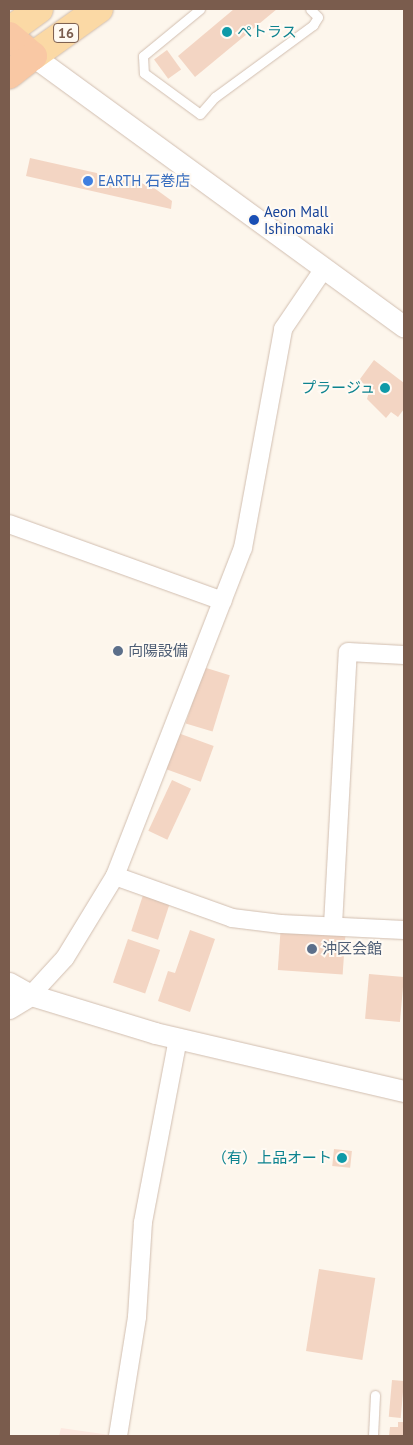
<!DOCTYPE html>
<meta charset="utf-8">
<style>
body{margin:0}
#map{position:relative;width:413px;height:1445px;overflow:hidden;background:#fdf6ec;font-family:"PT Sans","Noto Sans JP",sans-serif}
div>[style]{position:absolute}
.commercial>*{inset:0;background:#fde8e0}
.building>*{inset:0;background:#f3d5c3;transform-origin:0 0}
.roads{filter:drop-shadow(0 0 1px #d1beb0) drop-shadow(0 0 1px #d1beb0)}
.service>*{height:9px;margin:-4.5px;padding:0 4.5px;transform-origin:4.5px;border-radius:4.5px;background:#fff}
.minor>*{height:18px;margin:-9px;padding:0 9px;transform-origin:9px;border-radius:9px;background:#fff}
.tertiary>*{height:21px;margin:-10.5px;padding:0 10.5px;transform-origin:10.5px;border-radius:10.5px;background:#fff}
.primary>*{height:28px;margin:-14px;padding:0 14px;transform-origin:14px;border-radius:14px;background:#fbd9a5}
.trunk>*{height:28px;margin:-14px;padding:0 14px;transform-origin:14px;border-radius:14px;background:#f9c8a4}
.dots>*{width:14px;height:14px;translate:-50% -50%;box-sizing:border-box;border:2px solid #fffaf3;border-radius:50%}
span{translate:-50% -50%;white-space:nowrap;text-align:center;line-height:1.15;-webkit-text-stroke:4px #fffaf3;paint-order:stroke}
.shield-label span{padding:1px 4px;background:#fffaf3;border:1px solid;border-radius:4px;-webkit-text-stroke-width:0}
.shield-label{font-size:14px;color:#7a5c4d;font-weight:700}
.culture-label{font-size:15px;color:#0d838f}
.left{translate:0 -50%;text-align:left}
.right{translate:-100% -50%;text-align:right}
.shop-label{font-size:15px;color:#366cbe}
.transit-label{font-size:15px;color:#164399}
.service-label{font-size:15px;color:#4e5e75}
.frame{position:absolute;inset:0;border:10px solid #7a5c4d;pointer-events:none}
</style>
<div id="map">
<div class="commercial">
<div style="clip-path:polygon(61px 1428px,117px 1436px,59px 1436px)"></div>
</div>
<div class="building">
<div style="clip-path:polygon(234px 9px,277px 9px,195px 77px,178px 56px)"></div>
<div style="left:167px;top:50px;width:24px;height:16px;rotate:54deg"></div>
<div style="clip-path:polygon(30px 158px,150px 185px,172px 201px,171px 209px,26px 176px)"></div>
<div style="clip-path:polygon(374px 360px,404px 383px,404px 409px,398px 417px,391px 412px,386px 418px,367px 399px,369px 392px,360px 379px)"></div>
<div style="left:203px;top:667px;width:28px;height:59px;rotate:17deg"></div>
<div style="left:178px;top:733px;width:38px;height:38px;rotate:20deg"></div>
<div style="left:172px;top:780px;width:21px;height:56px;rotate:25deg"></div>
<div style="left:144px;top:892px;width:28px;height:41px;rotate:18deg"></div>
<div style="left:281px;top:924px;width:65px;height:46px;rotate:4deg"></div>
<div style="clip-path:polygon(190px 930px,215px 939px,190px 1012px,158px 1001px,168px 971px,175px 973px)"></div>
<div style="left:128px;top:939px;width:34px;height:46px;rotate:19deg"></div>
<div style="left:369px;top:974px;width:35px;height:45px;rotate:5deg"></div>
<div style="left:334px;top:1149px;width:18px;height:17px;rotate:6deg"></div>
<div style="left:319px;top:1269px;width:57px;height:83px;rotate:9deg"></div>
<div style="left:392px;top:1380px;width:12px;height:37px;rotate:5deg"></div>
<div style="clip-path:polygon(398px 1422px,404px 1422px,404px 1436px,389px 1436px,390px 1427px,398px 1427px)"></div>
</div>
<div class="roads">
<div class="service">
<div style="left:200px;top:9px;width:74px;rotate:140.5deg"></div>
<div style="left:143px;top:56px;width:17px;rotate:87deg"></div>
<div style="left:144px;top:73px;width:69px;rotate:36.2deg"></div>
<div style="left:200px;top:114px;width:23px;rotate:-49deg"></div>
<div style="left:215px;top:97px;width:122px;rotate:-36.3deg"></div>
<div style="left:313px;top:25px;width:9px;rotate:-58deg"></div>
<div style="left:318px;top:17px;width:11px;rotate:-135deg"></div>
<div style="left:373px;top:1436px;width:41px;rotate:-87.2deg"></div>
</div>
<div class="minor">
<div style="left:9px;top:524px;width:227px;rotate:19.8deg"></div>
<div style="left:115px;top:876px;width:124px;rotate:19.7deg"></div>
<div style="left:232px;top:918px;width:49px;rotate:7deg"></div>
<div style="left:281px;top:924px;width:123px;rotate:2.8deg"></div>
<div style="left:333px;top:925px;width:273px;rotate:-86.9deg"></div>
<div style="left:348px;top:652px;width:56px;rotate:3.1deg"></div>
<div style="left:31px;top:995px;width:50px;rotate:-47.4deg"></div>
<div style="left:65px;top:958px;width:96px;rotate:-58.6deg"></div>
<div style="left:115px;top:876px;width:352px;rotate:-68.7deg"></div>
<div style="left:243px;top:548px;width:223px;rotate:-79.6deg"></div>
<div style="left:283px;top:329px;width:71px;rotate:-55.9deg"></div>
<div style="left:118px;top:1436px;width:121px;rotate:-80.9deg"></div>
<div style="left:137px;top:1317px;width:95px;rotate:-86.4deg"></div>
<div style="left:143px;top:1222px;width:186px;rotate:-79.2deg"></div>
</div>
<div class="tertiary">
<div style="left:33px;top:56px;width:459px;rotate:36.1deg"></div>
<div style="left:9px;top:983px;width:25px;rotate:29deg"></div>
<div style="left:31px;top:995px;width:130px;rotate:17deg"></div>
<div style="left:155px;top:1033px;width:256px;rotate:13.1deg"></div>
<div style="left:9px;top:1008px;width:26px;rotate:-31deg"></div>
</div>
<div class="primary">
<div style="left:9px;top:31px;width:37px;rotate:-36deg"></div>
<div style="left:33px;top:56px;width:81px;rotate:-35.5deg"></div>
</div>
<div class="trunk">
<div style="left:9px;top:36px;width:31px;rotate:40deg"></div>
<div style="left:33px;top:56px;width:31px;rotate:142deg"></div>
</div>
</div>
<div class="dots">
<div style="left:227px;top:32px;background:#0f9aa8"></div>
<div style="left:88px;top:181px;background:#3f7fe0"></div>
<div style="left:254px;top:220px;background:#1a4fb4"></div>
<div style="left:385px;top:388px;background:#0f9aa8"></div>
<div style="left:118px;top:651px;background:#5c6f8a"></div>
<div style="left:312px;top:949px;background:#5c6f8a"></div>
<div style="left:342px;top:1158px;background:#0f9aa8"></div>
</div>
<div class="shield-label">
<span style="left:66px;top:33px">16</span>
</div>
<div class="culture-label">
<span class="left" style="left:237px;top:32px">ぺトラス</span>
<span class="right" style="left:375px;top:388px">プラージュ</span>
<span class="right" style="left:332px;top:1158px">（有）上品オート</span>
</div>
<div class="shop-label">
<span class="left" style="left:98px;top:181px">EARTH 石巻店</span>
</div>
<div class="transit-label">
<span class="left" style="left:264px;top:220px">Aeon Mall<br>Ishinomaki</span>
</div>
<div class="service-label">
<span class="left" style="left:128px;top:651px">向陽設備</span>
<span class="left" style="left:322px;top:949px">沖区会館</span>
</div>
<div class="frame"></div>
</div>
